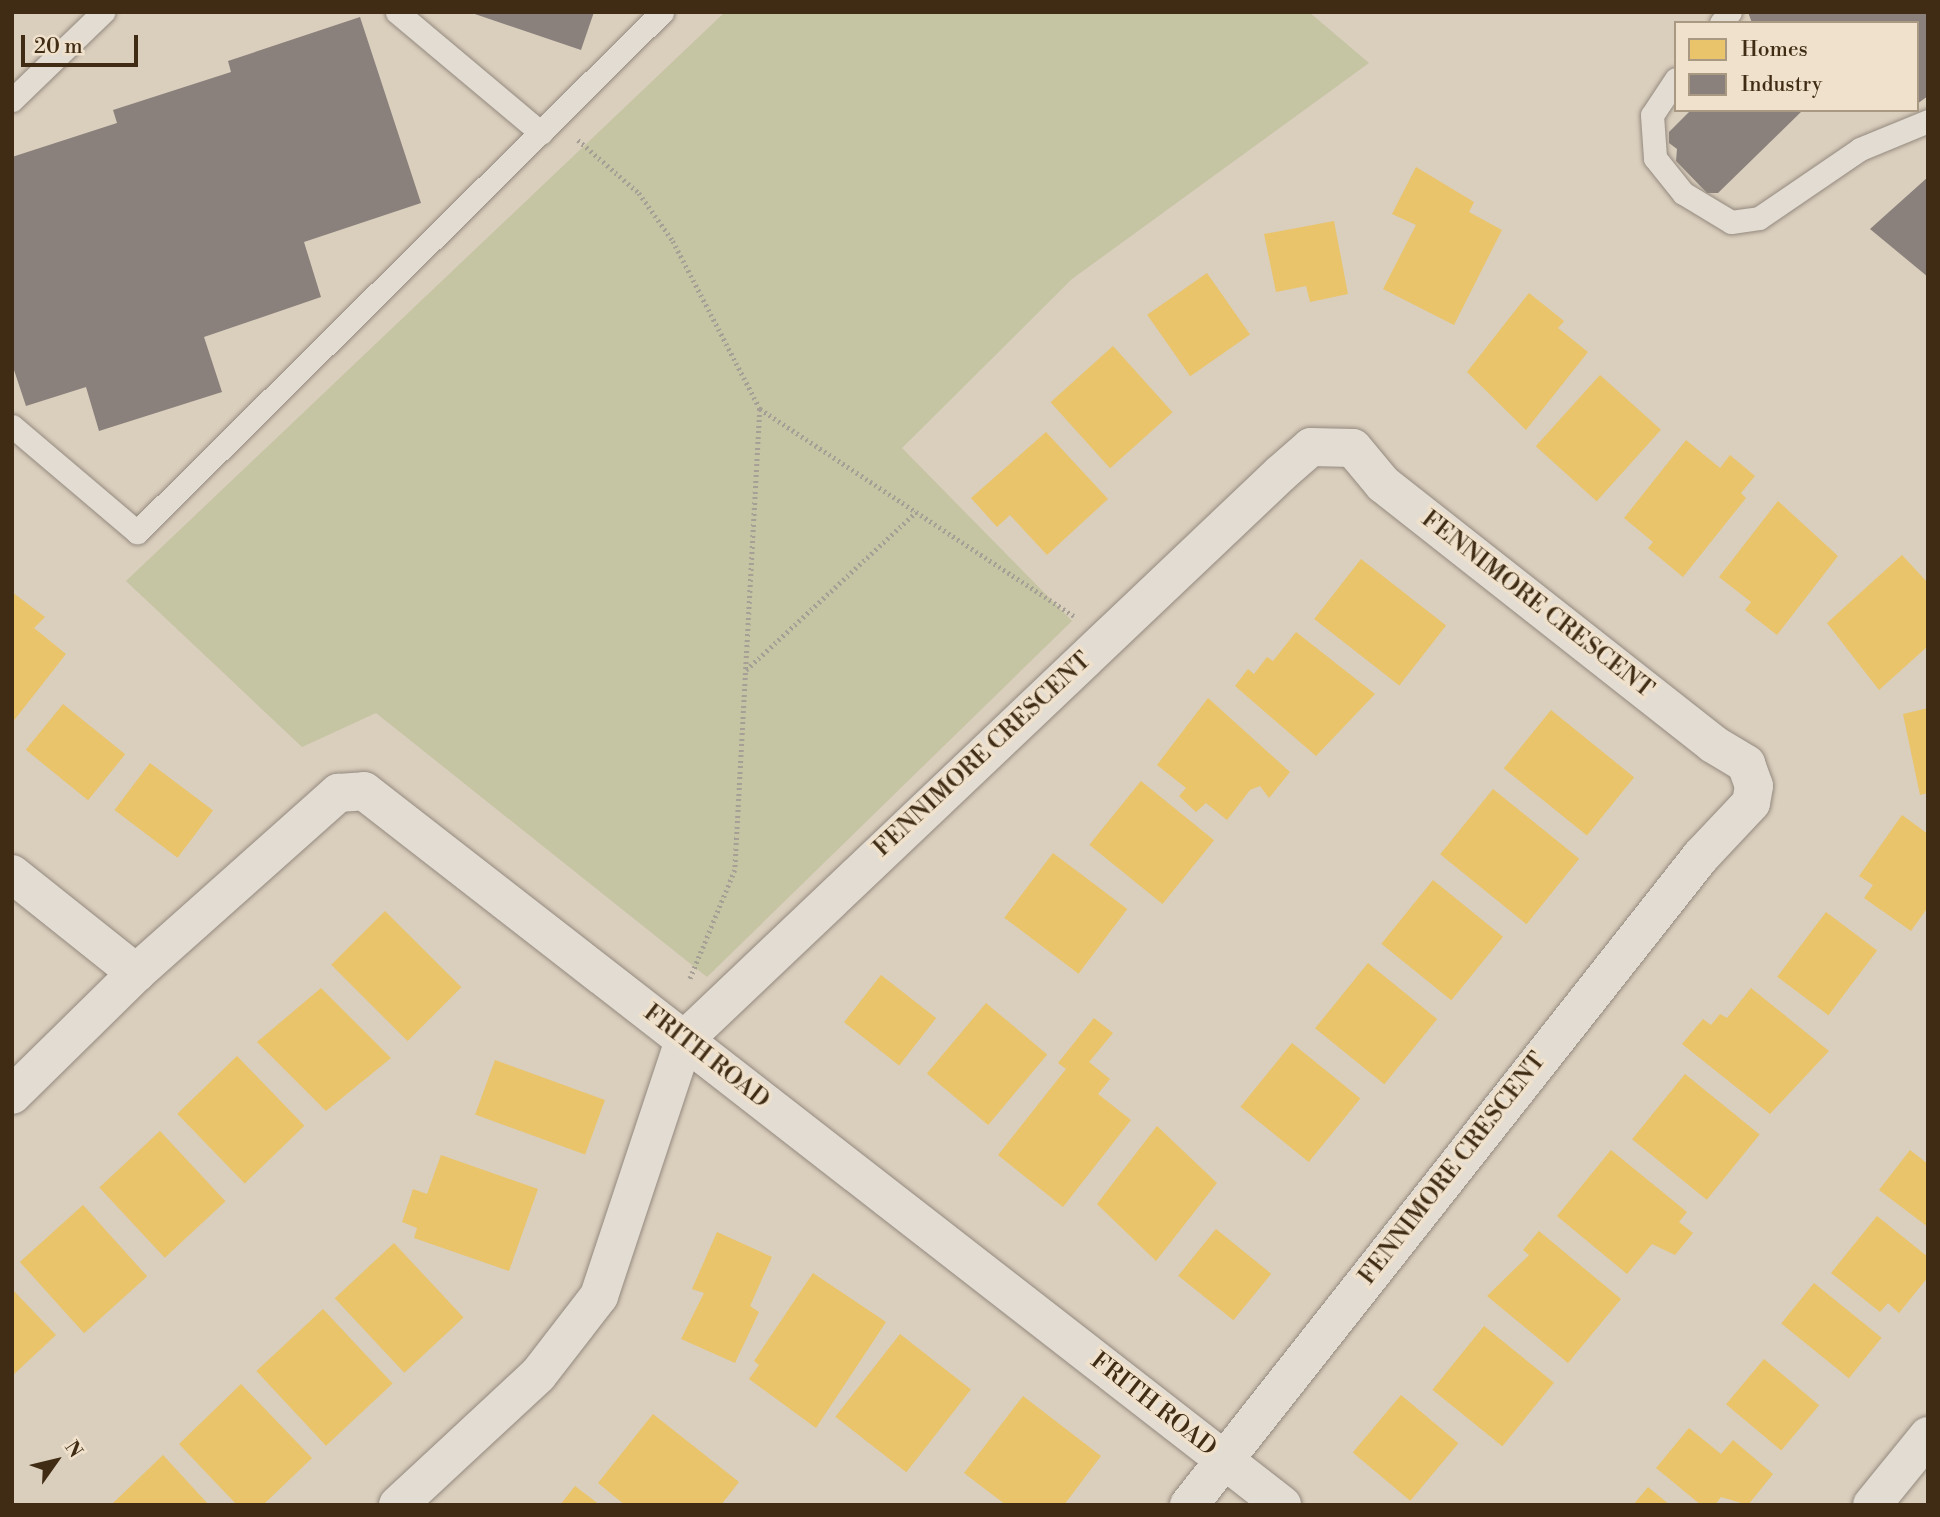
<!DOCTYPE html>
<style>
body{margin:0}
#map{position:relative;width:1940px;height:1517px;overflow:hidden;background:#dacebd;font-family:"Libre Bodoni",serif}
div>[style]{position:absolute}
.green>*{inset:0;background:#c5c4a3}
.homes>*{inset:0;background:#e9c46a;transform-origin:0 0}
.industry>*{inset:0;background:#8a817c}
.path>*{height:4.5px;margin-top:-2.25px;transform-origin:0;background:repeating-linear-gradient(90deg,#a59f96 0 2px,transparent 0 5.5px)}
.roads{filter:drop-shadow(0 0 2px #948a7e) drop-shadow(0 0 2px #948a7e)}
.service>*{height:23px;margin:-11.5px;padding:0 11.5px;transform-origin:11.5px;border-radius:11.5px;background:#e2dcd3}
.minor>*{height:38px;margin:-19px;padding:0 19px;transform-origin:19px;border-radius:19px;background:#e2dcd3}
span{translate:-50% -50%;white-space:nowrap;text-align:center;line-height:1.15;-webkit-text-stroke:7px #efe1cc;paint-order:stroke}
.street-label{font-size:24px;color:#402c14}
.frame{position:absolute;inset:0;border:14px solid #402c14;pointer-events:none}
.legend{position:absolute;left:1674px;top:21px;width:245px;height:91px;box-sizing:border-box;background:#efe1cc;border:2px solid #a99982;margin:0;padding:9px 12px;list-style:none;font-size:21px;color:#402c14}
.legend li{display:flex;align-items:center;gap:14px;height:35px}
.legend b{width:35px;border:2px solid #a99982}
.north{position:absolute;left:21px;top:1426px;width:70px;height:70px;-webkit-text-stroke:5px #efe1cc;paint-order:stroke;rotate:56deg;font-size:19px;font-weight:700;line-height:28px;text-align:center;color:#402c14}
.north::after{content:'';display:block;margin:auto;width:24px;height:32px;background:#402c14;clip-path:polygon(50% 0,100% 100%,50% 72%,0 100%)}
.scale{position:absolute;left:21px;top:35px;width:117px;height:32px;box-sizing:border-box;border:4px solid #402c14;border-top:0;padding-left:9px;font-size:21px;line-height:24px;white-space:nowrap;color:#402c14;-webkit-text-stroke:5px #efe1cc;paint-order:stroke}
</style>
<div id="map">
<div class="green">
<div style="clip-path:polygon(725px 12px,1309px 12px,1369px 63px,1072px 279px,902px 448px,1072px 621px,707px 977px,376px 713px,302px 747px,126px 581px)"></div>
</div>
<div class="homes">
<div style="clip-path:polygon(1416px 167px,1474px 202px,1469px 212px,1502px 230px,1454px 325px,1383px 289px,1416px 225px,1392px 214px)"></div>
<div style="clip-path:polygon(1334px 221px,1348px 294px,1310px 302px,1306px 286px,1276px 292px,1264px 234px)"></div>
<div style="left:1207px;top:273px;width:75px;height:73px;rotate:55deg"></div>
<div style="clip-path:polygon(1529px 293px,1564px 321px,1558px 328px,1588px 352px,1526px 430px,1467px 372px)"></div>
<div style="left:1113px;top:346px;width:89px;height:84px;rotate:48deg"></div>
<div style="left:1600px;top:375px;width:82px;height:96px;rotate:42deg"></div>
<div style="clip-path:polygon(1046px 432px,1108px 499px,1047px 555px,1010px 515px,997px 527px,971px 498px)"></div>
<div style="clip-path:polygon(1686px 440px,1720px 468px,1730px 455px,1755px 476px,1741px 493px,1746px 498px,1683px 577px,1648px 548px,1653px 542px,1624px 518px)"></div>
<div style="clip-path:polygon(1778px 501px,1838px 556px,1777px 635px,1745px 610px,1751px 602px,1719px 577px)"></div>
<div style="clip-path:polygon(1902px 555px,1928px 583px,1928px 646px,1879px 690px,1827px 623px)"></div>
<div style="left:1361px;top:559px;width:108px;height:76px;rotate:38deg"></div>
<div style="clip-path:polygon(12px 592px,45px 617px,34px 628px,66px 654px,12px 723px)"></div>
<div style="clip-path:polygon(1296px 632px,1375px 694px,1316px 756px,1235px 686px,1248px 669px,1254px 674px,1267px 657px,1273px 661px)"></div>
<div style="clip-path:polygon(1208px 698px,1290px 772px,1269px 798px,1260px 786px,1250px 790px,1227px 820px,1206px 803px,1196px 812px,1179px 796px,1186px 788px,1157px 765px)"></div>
<div style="left:63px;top:704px;width:80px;height:59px;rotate:39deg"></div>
<div style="clip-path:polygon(1928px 708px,1928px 793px,1920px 795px,1903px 714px)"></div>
<div style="left:1551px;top:710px;width:107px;height:75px;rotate:39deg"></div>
<div style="left:150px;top:763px;width:79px;height:59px;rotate:37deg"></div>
<div style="left:1141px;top:781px;width:94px;height:82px;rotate:39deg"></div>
<div style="left:1493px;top:789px;width:111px;height:84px;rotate:39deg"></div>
<div style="clip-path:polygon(1902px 815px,1928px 834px,1928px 907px,1911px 931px,1864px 898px,1873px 885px,1859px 876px)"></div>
<div style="left:1053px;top:853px;width:93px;height:81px;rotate:37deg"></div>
<div style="left:1433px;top:880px;width:90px;height:82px;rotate:39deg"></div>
<div style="left:385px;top:911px;width:108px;height:76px;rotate:45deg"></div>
<div style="left:1826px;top:912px;width:64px;height:81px;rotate:37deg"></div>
<div style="left:1368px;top:963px;width:89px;height:84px;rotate:39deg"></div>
<div style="left:881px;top:975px;width:70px;height:60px;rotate:38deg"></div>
<div style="clip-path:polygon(321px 988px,391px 1058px,326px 1111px,257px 1042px)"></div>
<div style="clip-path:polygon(1751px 988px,1829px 1051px,1770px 1114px,1682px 1044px,1703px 1019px,1711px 1025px,1720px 1014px,1727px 1018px)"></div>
<div style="left:986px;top:1003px;width:80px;height:92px;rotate:40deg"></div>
<div style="clip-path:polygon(1094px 1018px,1113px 1033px,1089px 1062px,1110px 1079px,1098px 1094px,1131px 1120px,1063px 1207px,998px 1155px,1066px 1069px,1058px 1063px)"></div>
<div style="left:1292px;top:1043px;width:88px;height:82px;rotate:39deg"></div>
<div style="left:237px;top:1056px;width:97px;height:83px;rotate:46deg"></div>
<div style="left:495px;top:1060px;width:117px;height:58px;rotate:20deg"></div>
<div style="left:1685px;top:1074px;width:96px;height:84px;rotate:39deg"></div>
<div style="clip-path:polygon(1157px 1126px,1217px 1183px,1156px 1261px,1097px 1204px)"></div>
<div style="left:160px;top:1131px;width:96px;height:83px;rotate:47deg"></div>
<div style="clip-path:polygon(1611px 1150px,1687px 1212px,1679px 1222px,1693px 1233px,1675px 1255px,1652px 1244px,1627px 1274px,1557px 1216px)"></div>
<div style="clip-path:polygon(1910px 1150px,1928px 1164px,1928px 1227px,1879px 1190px)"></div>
<div style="clip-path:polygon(441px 1155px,538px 1189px,509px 1271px,414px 1238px,417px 1228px,402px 1222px,413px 1189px,427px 1194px)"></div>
<div style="left:83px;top:1205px;width:96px;height:85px;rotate:48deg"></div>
<div style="clip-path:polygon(1877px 1216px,1928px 1257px,1928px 1277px,1899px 1313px,1888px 1303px,1880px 1312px,1831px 1273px)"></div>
<div style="left:1216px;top:1229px;width:71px;height:60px;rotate:39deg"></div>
<div style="clip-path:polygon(1539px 1231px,1621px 1299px,1568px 1363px,1487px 1296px,1529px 1255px,1523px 1250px)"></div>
<div style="clip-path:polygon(717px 1232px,772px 1257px,750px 1306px,759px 1312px,735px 1363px,681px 1339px,704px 1293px,692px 1289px)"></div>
<div style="left:394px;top:1243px;width:102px;height:81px;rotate:47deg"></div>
<div style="clip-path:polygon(813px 1273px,886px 1322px,816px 1428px,749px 1379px,759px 1365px,754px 1361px)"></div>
<div style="left:1814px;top:1283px;width:87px;height:52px;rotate:39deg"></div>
<div style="clip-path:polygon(12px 1289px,56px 1335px,12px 1376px)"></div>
<div style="left:323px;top:1309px;width:102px;height:91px;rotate:47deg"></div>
<div style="left:1484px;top:1326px;width:90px;height:82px;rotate:39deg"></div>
<div style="left:900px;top:1334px;width:90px;height:105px;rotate:38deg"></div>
<div style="left:1764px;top:1359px;width:72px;height:59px;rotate:40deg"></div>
<div style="clip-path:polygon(241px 1384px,312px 1458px,263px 1505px,237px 1505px,179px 1444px)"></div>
<div style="left:1401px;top:1395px;width:75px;height:75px;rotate:40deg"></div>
<div style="clip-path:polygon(1023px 1396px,1101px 1456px,1064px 1505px,1006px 1505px,964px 1473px)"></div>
<div style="clip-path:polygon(653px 1414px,739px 1482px,721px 1505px,625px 1505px,598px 1483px)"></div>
<div style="clip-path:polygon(1689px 1428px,1721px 1454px,1733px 1440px,1773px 1474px,1748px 1505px,1721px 1497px,1715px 1505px,1701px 1505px,1656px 1468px)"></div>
<div style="clip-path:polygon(163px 1455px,209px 1505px,111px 1505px)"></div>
<div style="clip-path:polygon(575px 1486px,600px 1505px,560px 1505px)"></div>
<div style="clip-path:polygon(1648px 1487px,1670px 1505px,1633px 1505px)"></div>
</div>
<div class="industry">
<div style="clip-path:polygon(469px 12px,594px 12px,581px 50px)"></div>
<div style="clip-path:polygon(1748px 12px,1928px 12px,1928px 96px,1917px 104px,1917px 23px,1752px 23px)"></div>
<div style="clip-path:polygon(360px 17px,421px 203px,304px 242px,321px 297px,204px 337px,222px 392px,99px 431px,86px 387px,26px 406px,12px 364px,12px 157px,117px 123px,113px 110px,231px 72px,228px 61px)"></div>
<div style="clip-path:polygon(1691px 110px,1803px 110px,1718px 193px,1707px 193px,1676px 161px,1677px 149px,1669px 143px,1669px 132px)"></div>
<div style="clip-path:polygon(1928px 177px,1928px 277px,1870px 229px)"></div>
</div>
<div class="path">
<div style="left:578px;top:140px;width:81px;rotate:41deg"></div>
<div style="left:639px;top:193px;width:59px;rotate:54.7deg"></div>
<div style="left:673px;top:241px;width:189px;rotate:62.6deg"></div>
<div style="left:760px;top:409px;width:462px;rotate:93.1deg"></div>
<div style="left:735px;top:870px;width:118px;rotate:112.4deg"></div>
<div style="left:760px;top:409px;width:377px;rotate:33.4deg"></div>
<div style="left:746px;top:670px;width:232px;rotate:-42.9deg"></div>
</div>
<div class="roads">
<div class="service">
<div style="left:397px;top:12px;width:188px;rotate:40deg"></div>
<div style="left:1721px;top:23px;width:14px;rotate:-51deg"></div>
<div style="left:1676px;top:79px;width:43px;rotate:123.7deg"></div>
<div style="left:1652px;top:115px;width:43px;rotate:86deg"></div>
<div style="left:1655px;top:158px;width:45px;rotate:51.3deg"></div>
<div style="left:1683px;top:193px;width:56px;rotate:31.1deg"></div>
<div style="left:1731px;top:222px;width:28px;rotate:-8deg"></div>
<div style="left:1759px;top:218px;width:122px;rotate:-34.3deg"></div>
<div style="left:1860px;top:149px;width:74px;rotate:-22.4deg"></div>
<div style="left:12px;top:100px;width:127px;rotate:-44deg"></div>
<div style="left:12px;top:426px;width:164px;rotate:40.3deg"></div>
<div style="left:137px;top:532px;width:739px;rotate:-44.73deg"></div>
</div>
<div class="minor">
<div style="left:12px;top:874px;width:159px;rotate:38.6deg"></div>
<div style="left:12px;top:1095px;width:174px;rotate:-44.5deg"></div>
<div style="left:136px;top:973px;width:271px;rotate:-41.7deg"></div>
<div style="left:338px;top:793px;width:26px;rotate:-4deg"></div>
<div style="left:364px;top:791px;width:1163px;rotate:37.87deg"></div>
<div style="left:398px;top:1505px;width:191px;rotate:-42.9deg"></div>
<div style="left:538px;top:1375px;width:100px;rotate:-52.3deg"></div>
<div style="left:599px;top:1296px;width:270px;rotate:-71.6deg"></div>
<div style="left:684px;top:1040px;width:822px;rotate:-43.52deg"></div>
<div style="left:1280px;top:474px;width:41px;rotate:-41.1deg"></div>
<div style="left:1311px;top:447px;width:42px;rotate:1.4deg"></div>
<div style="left:1353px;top:448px;width:47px;rotate:50.2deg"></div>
<div style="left:1383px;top:484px;width:420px;rotate:38.2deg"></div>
<div style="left:1713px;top:744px;width:39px;rotate:31deg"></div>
<div style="left:1746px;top:764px;width:23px;rotate:70deg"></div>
<div style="left:1754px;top:786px;width:17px;rotate:100deg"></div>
<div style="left:1751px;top:803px;width:73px;rotate:133.3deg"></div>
<div style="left:1701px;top:856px;width:827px;rotate:128.27deg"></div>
<div style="left:1872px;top:1505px;width:89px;rotate:-50.9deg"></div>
</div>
</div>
<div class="street-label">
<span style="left:1537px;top:605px;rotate:38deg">FENNIMORE CRESCENT</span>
<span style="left:983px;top:755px;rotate:-43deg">FENNIMORE CRESCENT</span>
<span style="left:706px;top:1057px;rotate:38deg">FRITH ROAD</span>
<span style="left:1453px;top:1169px;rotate:-52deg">FENNIMORE CRESCENT</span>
<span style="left:1153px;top:1405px;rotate:38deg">FRITH ROAD</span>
</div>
<div class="frame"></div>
<ul class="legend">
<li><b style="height:19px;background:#e9c46a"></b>Homes</li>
<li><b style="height:19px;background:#8a817c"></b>Industry</li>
</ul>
<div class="north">N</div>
<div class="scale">20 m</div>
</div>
